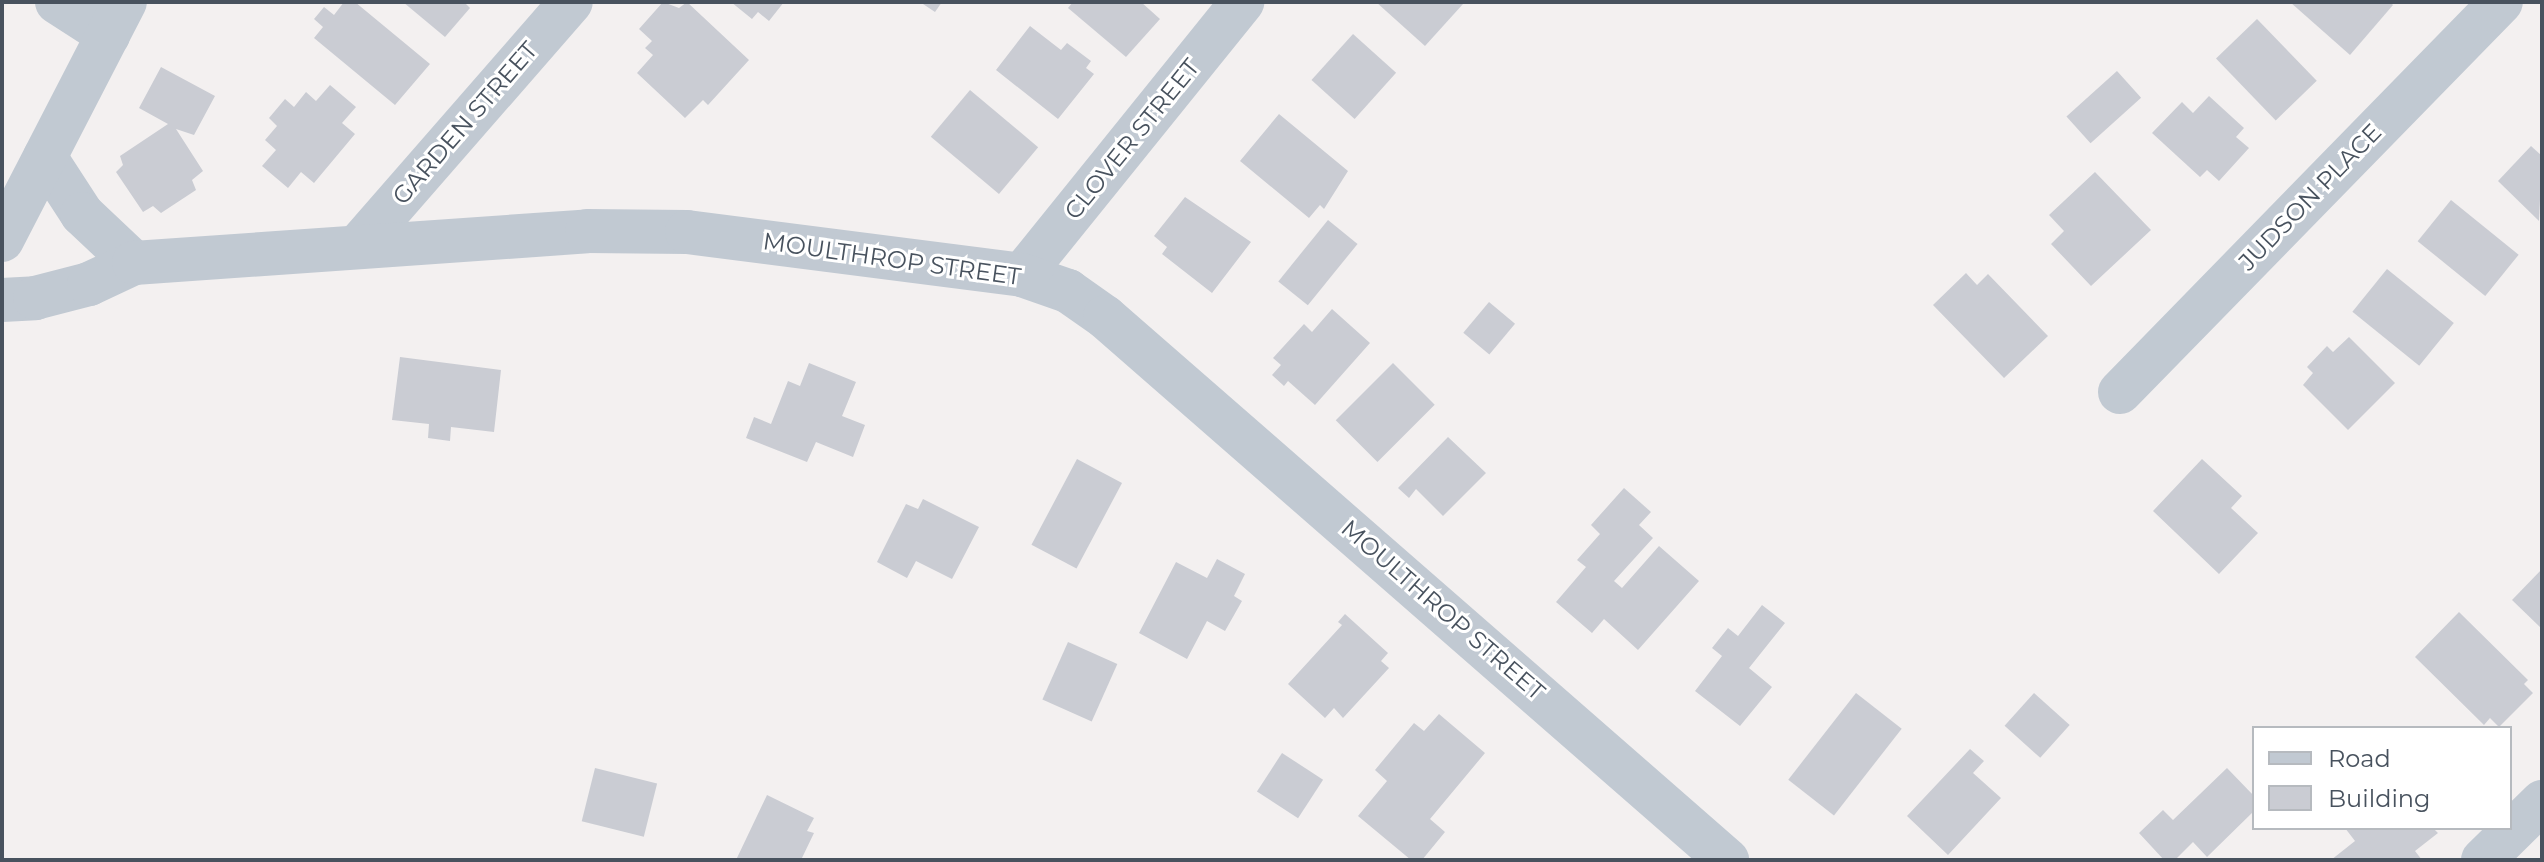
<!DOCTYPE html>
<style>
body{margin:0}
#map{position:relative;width:2544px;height:862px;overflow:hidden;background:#f3f0f0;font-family:Montserrat,sans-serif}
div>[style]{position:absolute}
.building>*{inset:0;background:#caccd3;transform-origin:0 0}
.minor>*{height:44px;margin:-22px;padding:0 22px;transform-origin:22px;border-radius:22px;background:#c1c9d2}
span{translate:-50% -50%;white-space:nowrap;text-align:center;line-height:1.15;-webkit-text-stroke:6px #fff;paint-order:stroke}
.street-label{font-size:24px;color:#48525e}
.frame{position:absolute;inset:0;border:4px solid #48525e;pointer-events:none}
.legend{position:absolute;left:2252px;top:726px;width:260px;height:104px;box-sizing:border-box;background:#fff;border:2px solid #b6babf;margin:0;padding:10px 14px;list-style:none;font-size:24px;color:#48525e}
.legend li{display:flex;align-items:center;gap:16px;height:40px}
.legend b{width:40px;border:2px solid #b6babf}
</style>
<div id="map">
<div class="building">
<div style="clip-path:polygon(344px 2px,355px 2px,430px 64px,395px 105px,314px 38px,323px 27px,314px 19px,324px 7px,334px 15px)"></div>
<div style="clip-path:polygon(403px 2px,464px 2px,470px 8px,445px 37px)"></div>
<div style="clip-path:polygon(663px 2px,679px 8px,687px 2px,749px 60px,708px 105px,703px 100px,685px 118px,637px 73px,653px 55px,645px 48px,652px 41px,639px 29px)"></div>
<div style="clip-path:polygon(731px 2px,784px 2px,769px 21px,758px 12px,752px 19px)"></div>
<div style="clip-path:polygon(920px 2px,942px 2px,935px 12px)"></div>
<div style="clip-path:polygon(1073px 2px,1141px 2px,1160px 19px,1126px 57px,1068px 8px)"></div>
<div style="clip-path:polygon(1376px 2px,1461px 2px,1463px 4px,1425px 46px)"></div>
<div style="clip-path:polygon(2290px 2px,2390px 2px,2393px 5px,2350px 55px)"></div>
<div style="left:2257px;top:19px;width:86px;height:57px;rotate:46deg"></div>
<div style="clip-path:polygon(1030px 26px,1061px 50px,1067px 43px,1091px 61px,1086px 68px,1094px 74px,1058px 119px,996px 70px)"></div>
<div style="left:1353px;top:34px;width:58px;height:62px;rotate:42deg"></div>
<div style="clip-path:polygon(161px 67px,215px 96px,194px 135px,176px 129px,203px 171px,192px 180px,196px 190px,161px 213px,153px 206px,143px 212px,116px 172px,123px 165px,120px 156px,168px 124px,139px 108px)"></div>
<div style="left:2117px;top:71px;width:36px;height:68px;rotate:48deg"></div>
<div style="clip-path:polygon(330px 85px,356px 107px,342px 123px,355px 134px,314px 183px,301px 172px,288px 188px,262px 166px,276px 150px,265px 140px,277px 126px,269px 118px,285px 99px,294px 107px,306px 92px,316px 101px)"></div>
<div style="left:970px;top:90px;width:89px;height:61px;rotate:40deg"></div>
<div style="clip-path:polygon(2209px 96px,2244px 128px,2236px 137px,2249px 148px,2219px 181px,2207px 170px,2200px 177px,2152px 133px,2182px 102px,2193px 113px)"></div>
<div style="clip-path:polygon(1279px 114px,1348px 171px,1324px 209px,1320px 205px,1309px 218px,1240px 161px)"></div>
<div style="clip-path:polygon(2531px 146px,2542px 156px,2539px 221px,2498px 181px)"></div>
<div style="clip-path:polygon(2095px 172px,2151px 230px,2091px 286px,2051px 244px,2064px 231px,2049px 215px)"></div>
<div style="clip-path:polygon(1185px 197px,1251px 242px,1212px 293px,1162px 254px,1167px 247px,1154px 236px)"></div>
<div style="left:2451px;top:200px;width:87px;height:53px;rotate:39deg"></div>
<div style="left:1328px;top:220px;width:38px;height:79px;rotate:39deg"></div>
<div style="left:2387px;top:269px;width:86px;height:55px;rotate:39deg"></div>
<div style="clip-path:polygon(1966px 273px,1977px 285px,1988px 274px,2048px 336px,2004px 378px,1933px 305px)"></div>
<div style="left:1489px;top:302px;width:34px;height:40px;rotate:40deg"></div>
<div style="clip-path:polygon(1332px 309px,1370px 343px,1315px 405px,1288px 381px,1284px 386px,1272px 375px,1281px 365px,1273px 358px,1304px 324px,1312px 332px)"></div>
<div style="clip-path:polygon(2349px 337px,2395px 383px,2348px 430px,2303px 385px,2313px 373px,2307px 367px,2327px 346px,2333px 352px)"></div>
<div style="clip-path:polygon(400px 357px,501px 370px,494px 432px,451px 427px,450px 441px,428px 438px,429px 424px,392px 420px)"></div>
<div style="clip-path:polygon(809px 363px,856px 382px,842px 416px,865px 425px,853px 457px,816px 442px,807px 462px,746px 438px,754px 417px,771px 424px,788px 381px,800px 386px)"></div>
<div style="left:1393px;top:363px;width:59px;height:81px;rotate:45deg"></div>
<div style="clip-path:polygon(1448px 437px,1486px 473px,1443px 516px,1416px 489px,1409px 498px,1398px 488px)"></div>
<div style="left:1077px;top:459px;width:51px;height:97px;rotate:28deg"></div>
<div style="clip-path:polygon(2202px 459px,2242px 496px,2231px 508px,2258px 533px,2219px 574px,2153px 511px)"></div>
<div style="clip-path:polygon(1624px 488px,1651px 512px,1639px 525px,1653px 538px,1614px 581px,1622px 588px,1659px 546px,1699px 581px,1638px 650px,1604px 619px,1592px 633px,1556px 602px,1586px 567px,1577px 560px,1600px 534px,1591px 525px)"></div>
<div style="clip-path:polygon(923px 499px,979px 527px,952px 579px,916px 561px,907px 578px,877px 562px,906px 504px,918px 509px)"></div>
<div style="clip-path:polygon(1217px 559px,1245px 574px,1234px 596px,1242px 601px,1225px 631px,1207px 621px,1187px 659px,1139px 633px,1176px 562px,1207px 578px)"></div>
<div style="clip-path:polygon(2542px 569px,2542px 629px,2512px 600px)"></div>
<div style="clip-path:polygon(1762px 605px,1785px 623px,1749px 668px,1772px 687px,1740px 726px,1695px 691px,1722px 656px,1712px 648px,1728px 628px,1738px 636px)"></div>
<div style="clip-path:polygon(2459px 612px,2528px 680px,2524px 684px,2533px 693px,2499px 727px,2490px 718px,2484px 725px,2415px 657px)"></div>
<div style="clip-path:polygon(1345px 614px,1388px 653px,1381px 661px,1389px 668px,1343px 718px,1334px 708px,1325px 718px,1288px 684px,1342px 625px,1338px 622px)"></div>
<div style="left:1068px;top:642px;width:54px;height:63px;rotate:24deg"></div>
<div style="left:1856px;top:693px;width:58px;height:110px;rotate:38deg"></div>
<div style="left:2034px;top:693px;width:48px;height:44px;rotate:42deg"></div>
<div style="clip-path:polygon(1439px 714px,1485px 753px,1430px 819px,1445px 832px,1422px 860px,1411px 860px,1358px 816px,1387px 781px,1375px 770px,1414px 723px,1424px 731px)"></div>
<div style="clip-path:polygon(1970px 749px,1984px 761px,1973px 773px,2001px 798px,1948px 855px,1907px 816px)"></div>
<div style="left:1282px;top:753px;width:49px;height:46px;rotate:33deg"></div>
<div style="left:595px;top:768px;width:64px;height:55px;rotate:14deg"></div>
<div style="clip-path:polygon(2227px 768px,2254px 796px,2254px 811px,2207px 857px,2193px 842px,2175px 860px,2164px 860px,2139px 833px,2163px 810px,2173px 820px)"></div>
<div style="clip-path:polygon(767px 795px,814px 818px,807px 831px,814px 833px,801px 860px,728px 860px,736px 860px)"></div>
<div style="clip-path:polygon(2345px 828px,2433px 828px,2438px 833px,2415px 851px,2422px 860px,2331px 860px,2355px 841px)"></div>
</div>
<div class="minor">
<div style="left:57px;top:2px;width:61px;rotate:32.9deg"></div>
<div style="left:45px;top:157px;width:68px;rotate:57deg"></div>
<div style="left:82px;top:214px;width:71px;rotate:43.3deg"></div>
<div style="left:2px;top:240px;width:268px;rotate:-62.7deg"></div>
<div style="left:359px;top:245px;width:322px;rotate:-48.9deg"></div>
<div style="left:1022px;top:275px;width:351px;rotate:-51.1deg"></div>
<div style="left:2px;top:300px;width:33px;rotate:-3deg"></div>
<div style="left:35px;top:298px;width:56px;rotate:-14.5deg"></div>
<div style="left:89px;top:284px;width:50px;rotate:-25deg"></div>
<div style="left:134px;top:263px;width:454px;rotate:-4deg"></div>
<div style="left:587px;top:231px;width:100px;rotate:0.6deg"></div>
<div style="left:687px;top:232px;width:338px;rotate:7.3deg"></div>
<div style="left:1022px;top:275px;width:49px;rotate:19.2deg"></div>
<div style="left:1068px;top:291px;width:45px;rotate:35.1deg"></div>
<div style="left:1105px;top:317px;width:826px;rotate:41.12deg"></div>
<div style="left:2120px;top:392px;width:545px;rotate:-45.67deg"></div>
<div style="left:2483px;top:860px;width:83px;rotate:-44.5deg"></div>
</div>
<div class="street-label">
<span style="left:465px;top:123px;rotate:-49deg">GARDEN STREET</span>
<span style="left:1132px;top:139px;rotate:-51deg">CLOVER STREET</span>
<span style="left:2310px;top:197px;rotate:-46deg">JUDSON PLACE</span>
<span style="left:892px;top:259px;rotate:8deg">MOULTHROP STREET</span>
<span style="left:1443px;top:610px;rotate:41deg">MOULTHROP STREET</span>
</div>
<div class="frame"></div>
<ul class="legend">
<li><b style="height:10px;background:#c1c9d2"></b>Road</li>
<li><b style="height:22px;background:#caccd3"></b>Building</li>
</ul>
</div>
